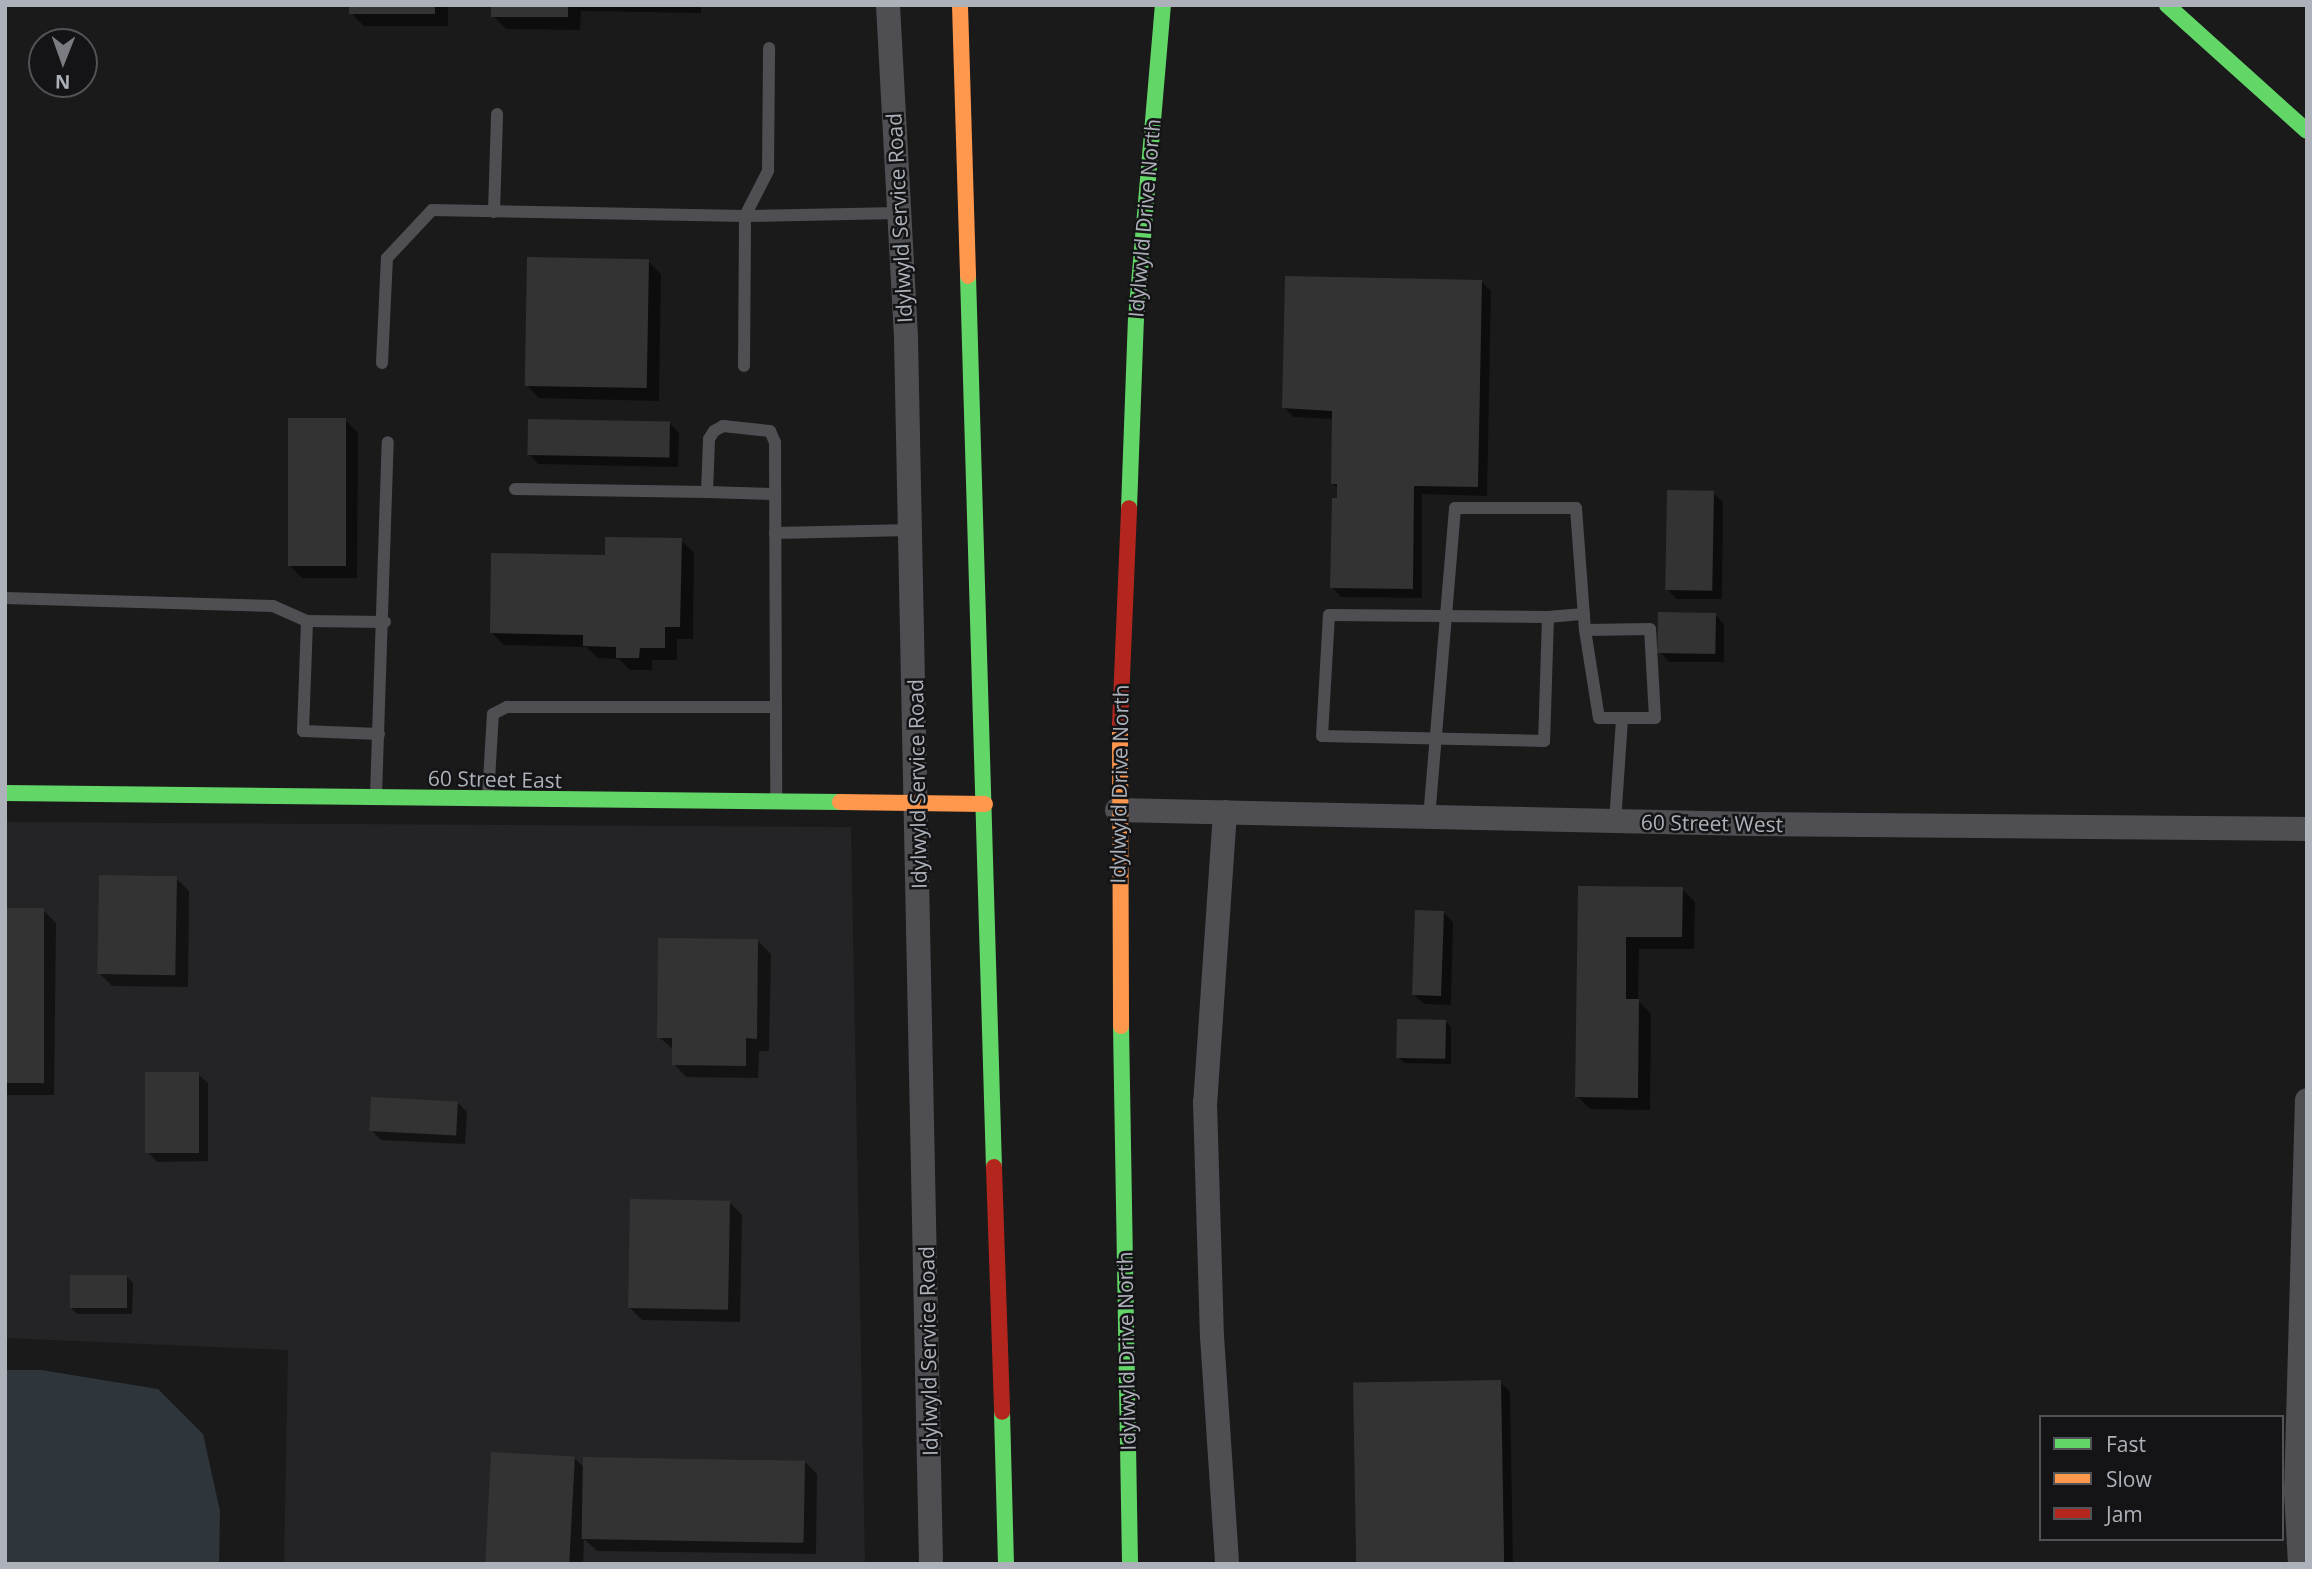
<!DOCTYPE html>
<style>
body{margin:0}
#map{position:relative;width:2312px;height:1569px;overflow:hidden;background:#1a1a1a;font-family:"Open Sans",sans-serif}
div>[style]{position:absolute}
.built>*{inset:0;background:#242426}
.water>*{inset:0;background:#2e353b}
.shadow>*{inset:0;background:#0007}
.building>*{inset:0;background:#333334;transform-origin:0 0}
.lane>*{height:12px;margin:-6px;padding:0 6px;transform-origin:6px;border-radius:6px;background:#4f4f53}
.street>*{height:24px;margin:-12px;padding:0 12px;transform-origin:12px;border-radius:12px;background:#4f4f53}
.fast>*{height:16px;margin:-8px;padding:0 8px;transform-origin:8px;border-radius:8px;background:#63d668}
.slow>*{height:16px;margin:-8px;padding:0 8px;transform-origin:8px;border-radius:8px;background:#ff974d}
.jam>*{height:16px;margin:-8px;padding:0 8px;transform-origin:8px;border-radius:8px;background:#b3261e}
span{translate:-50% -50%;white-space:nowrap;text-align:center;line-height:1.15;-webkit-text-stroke:5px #141416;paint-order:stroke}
.street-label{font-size:21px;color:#adb1b9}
.frame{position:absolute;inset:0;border:7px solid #adb1b9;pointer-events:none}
.legend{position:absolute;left:2039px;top:1415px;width:245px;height:126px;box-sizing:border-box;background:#141416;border:2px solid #515357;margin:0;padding:9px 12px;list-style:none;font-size:21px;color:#adb1b9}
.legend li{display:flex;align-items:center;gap:14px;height:35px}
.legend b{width:35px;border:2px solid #515357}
.north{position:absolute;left:28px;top:28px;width:70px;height:70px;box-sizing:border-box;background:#141416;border:2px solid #515357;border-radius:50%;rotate:181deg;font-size:19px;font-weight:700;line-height:28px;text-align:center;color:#adb1b9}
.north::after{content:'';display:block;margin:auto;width:24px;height:32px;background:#7a7c81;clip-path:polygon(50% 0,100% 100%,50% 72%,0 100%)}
</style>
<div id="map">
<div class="built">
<div style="clip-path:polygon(5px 822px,851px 827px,865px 1564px,284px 1564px,288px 1350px,5px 1338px)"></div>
</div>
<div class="water">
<div style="clip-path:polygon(5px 1370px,41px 1370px,158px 1389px,203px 1434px,220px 1511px,219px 1564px,5px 1564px)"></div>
</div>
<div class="shadow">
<div style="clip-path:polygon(351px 5px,448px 5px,448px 26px,364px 26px,351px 13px)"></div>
<div style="clip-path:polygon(493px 5px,701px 5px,701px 13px,581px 11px,580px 30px,506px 29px,493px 16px)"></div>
<div style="clip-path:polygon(648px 261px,661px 274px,659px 401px,539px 398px,526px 385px)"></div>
<div style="clip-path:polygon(1482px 282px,1491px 291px,1487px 496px,1422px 494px,1422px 598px,1341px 597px,1332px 587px,1339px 500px,1339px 489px,1332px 483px,1334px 419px,1294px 417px,1284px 408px)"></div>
<div style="clip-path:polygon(345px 420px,358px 433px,357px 578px,302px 578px,289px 565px)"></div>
<div style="clip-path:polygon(670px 424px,679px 433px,678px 467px,538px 464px,529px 454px)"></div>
<div style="clip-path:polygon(1713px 493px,1723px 502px,1722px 599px,1677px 599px,1667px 589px)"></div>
<div style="clip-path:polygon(681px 540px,694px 553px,693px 639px,677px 639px,677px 660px,652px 660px,652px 670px,630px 670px,619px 659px,598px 658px,586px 647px,504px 645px,491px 632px,606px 556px)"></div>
<div style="clip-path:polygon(1715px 614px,1724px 624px,1724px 662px,1669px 662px,1660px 652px)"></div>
<div style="clip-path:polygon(176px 878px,189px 891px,188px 987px,112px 986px,99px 973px)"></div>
<div style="clip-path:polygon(1579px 888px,1682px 889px,1695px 902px,1694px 949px,1639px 949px,1638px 1000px,1651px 1014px,1650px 1110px,1590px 1109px,1577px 1096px)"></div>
<div style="clip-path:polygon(5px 909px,43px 910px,56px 923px,54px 1095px,5px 1095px)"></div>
<div style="clip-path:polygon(1443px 912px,1453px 922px,1451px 1005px,1424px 1004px,1414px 995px)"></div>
<div style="clip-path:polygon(758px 941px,771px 954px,769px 1051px,759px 1051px,758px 1078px,686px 1077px,674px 1064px,674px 1050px,659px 1037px)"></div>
<div style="clip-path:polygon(1445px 1021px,1451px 1027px,1451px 1064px,1404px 1063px,1398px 1057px)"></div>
<div style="clip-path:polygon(198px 1074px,208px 1083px,208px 1161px,157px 1162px,148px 1152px)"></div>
<div style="clip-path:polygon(457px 1102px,467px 1112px,465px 1144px,381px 1140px,372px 1131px)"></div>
<div style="clip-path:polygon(729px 1202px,742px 1215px,740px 1322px,642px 1320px,629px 1307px)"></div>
<div style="clip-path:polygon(127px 1277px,133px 1283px,132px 1314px,77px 1314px,71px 1308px)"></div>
<div style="clip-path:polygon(1500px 1382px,1510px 1392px,1513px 1564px,1359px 1564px)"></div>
<div style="clip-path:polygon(574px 1458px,585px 1468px,804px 1461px,817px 1474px,816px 1554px,597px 1551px,584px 1539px,583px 1564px,489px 1564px)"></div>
</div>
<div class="building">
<div style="left:349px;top:5px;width:86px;height:9px"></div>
<div style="left:491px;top:5px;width:77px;height:12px"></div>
<div style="left:527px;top:257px;width:122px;height:129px;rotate:1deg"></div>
<div style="clip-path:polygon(1285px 276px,1482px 280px,1478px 487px,1414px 486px,1413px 589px,1330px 588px,1332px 498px,1337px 498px,1337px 484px,1331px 484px,1332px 411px,1282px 408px)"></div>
<div style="left:288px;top:418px;width:58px;height:148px"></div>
<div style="left:528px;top:419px;width:142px;height:36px;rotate:1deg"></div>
<div style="left:1667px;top:490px;width:47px;height:100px;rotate:1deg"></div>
<div style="clip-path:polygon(605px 537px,682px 538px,680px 627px,665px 627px,665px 648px,640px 648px,639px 658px,616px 658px,616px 647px,583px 646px,583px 635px,490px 633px,491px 553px,605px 555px)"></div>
<div style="left:1658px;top:612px;width:58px;height:41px;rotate:1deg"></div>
<div style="left:99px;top:875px;width:78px;height:99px;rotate:1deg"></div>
<div style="clip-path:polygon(1578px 886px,1683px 887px,1682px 937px,1626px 937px,1626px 999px,1639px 999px,1638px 1098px,1575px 1097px)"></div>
<div style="left:5px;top:908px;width:39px;height:175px"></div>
<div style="left:1415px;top:910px;width:29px;height:85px;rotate:2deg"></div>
<div style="clip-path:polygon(658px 938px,758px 939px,757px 1039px,746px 1038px,746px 1066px,672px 1065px,672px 1038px,657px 1038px)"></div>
<div style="left:1397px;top:1019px;width:49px;height:39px;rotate:1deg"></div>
<div style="left:145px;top:1072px;width:54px;height:81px"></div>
<div style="left:371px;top:1097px;width:87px;height:34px;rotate:3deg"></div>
<div style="left:630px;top:1199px;width:100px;height:109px;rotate:1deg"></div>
<div style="left:70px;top:1275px;width:57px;height:33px"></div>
<div style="left:1501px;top:1380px;width:184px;height:148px;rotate:89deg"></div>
<div style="left:491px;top:1452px;width:84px;height:112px;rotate:3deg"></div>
<div style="left:583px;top:1457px;width:222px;height:82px;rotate:1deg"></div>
</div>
<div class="lane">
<div style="left:494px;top:212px;width:98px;rotate:-88.2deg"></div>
<div style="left:382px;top:363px;width:105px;rotate:-87.3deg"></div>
<div style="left:387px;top:258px;width:66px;rotate:-46.8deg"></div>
<div style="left:432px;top:210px;width:313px;rotate:1.1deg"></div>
<div style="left:745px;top:216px;width:51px;rotate:-62.9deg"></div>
<div style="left:768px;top:171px;width:123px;rotate:-89.5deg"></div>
<div style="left:744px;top:366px;width:150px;rotate:-89.6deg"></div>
<div style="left:745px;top:216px;width:154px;rotate:-1.1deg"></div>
<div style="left:515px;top:489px;width:192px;rotate:0.9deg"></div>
<div style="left:707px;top:492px;width:53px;rotate:-87.8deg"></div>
<div style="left:709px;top:439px;width:9px;rotate:-58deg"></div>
<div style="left:714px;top:431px;width:10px;rotate:-29deg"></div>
<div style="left:723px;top:426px;width:47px;rotate:6.1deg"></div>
<div style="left:770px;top:431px;width:12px;rotate:66deg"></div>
<div style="left:775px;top:442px;width:357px;rotate:89.8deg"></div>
<div style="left:707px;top:492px;width:68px;rotate:1.7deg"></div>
<div style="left:775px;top:533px;width:136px;rotate:-1.3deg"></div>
<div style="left:5px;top:598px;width:268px;rotate:1.7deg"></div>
<div style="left:273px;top:606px;width:37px;rotate:24deg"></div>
<div style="left:1329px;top:615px;width:219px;rotate:0.5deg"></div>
<div style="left:1548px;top:617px;width:124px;rotate:91.8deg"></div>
<div style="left:1544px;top:741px;width:222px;rotate:-178.7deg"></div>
<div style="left:1322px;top:736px;width:121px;rotate:-86.7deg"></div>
<div style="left:1548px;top:617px;width:36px;rotate:-5deg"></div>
<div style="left:379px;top:734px;width:76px;rotate:-177.7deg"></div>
<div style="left:303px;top:731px;width:110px;rotate:-87.9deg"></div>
<div style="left:307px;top:621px;width:78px;rotate:0.7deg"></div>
<div style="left:376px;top:795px;width:353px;rotate:-88.1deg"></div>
<div style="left:488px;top:797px;width:83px;rotate:-86.6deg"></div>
<div style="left:493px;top:714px;width:16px;rotate:-27deg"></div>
<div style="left:507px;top:707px;width:269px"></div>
<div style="left:1429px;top:818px;width:311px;rotate:-85.2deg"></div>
<div style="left:1455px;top:508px;width:121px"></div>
<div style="left:1576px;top:508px;width:122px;rotate:85.8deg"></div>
<div style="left:1585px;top:630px;width:89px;rotate:81deg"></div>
<div style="left:1599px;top:718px;width:56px"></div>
<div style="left:1655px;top:718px;width:89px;rotate:-93.2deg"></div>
<div style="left:1650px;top:629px;width:65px;rotate:179.1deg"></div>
<div style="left:1615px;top:822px;width:103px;rotate:-86.1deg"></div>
</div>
<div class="street">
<div style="left:888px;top:5px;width:334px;rotate:86.9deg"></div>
<div style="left:906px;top:339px;width:1225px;rotate:88.83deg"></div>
<div style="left:1117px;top:810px;width:634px;rotate:1.27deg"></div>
<div style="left:1751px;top:824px;width:556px;rotate:0.52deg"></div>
<div style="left:1225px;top:812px;width:291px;rotate:93.9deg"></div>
<div style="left:1205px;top:1102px;width:234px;rotate:88.3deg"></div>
<div style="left:1212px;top:1336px;width:228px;rotate:86.2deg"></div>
<div style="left:2300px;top:1564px;width:72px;rotate:-93.2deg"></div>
<div style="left:2296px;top:1492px;width:392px;rotate:-88.4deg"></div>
</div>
<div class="fast">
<div style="left:2167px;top:5px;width:188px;rotate:42deg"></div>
<div style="left:968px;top:276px;width:891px;rotate:88.33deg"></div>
<div style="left:1129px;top:508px;width:189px;rotate:-87.9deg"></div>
<div style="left:1136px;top:319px;width:315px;rotate:-85.1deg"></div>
<div style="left:5px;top:793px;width:835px;rotate:0.62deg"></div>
<div style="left:1121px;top:1026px;width:538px;rotate:89.04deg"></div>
<div style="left:1002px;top:1412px;width:152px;rotate:88.5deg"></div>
</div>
<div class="slow">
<div style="left:960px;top:5px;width:271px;rotate:88.3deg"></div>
<div style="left:1120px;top:725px;width:301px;rotate:89.8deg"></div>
<div style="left:840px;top:802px;width:145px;rotate:0.8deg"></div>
</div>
<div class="jam">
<div style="left:1120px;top:725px;width:217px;rotate:-87.6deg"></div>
<div style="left:994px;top:1167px;width:245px;rotate:88.1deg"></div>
</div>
<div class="street-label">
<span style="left:899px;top:218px;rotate:-93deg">Idylwyld Service Road</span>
<span style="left:1144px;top:218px;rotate:-85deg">Idylwyld Drive North</span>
<span style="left:495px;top:779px;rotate:1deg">60 Street East</span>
<span style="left:917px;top:784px;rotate:-91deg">Idylwyld Service Road</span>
<span style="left:1119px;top:784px;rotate:-89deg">Idylwyld Drive North</span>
<span style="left:1712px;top:823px;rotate:1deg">60 Street West</span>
<span style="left:928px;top:1351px;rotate:-91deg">Idylwyld Service Road</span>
<span style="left:1126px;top:1351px;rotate:-91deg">Idylwyld Drive North</span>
</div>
<div class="frame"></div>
<ul class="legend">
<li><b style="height:9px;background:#63d668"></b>Fast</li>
<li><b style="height:9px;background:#ff974d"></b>Slow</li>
<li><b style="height:9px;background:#b3261e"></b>Jam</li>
</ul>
<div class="north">N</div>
</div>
